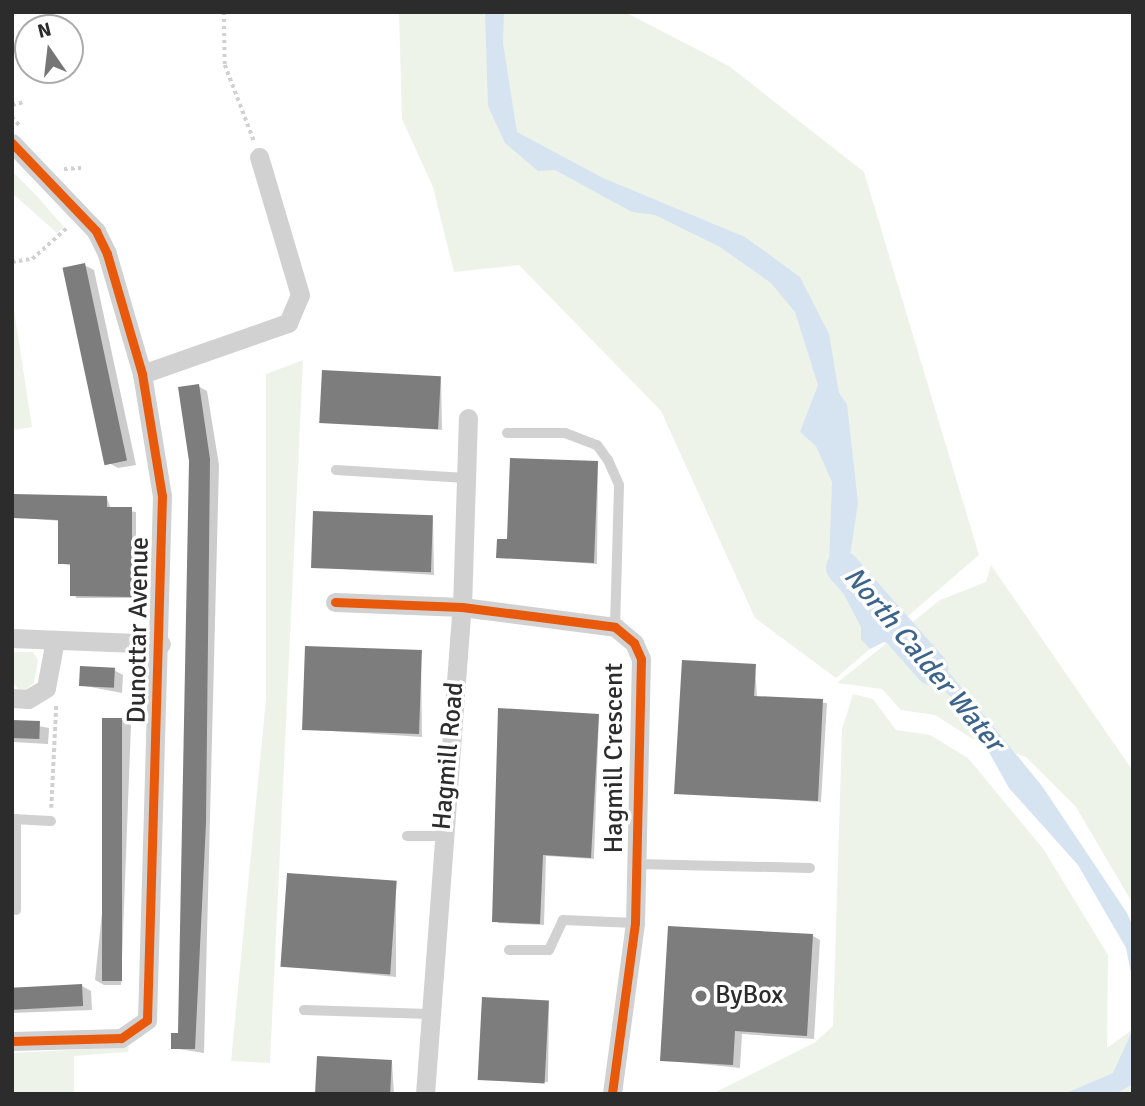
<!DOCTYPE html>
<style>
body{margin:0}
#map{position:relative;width:1145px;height:1106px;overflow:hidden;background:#fff;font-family:Signika,sans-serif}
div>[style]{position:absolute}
.green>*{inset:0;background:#eef3ea}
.water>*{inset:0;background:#d6e3f0}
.shadow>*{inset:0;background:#0003}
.river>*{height:33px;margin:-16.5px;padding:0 16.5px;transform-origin:16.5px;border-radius:16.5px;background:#d6e3f0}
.building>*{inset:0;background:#7d7d7d;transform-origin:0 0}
.path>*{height:3.5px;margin-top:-1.75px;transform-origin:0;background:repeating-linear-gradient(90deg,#d1d1d1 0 3.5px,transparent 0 7px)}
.lane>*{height:10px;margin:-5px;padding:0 5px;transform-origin:5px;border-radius:5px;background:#d1d1d1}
.street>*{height:19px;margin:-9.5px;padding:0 9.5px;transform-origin:9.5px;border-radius:9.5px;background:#d1d1d1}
.cycleway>*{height:9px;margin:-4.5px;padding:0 4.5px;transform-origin:4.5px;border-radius:4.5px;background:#e8590c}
.dots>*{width:19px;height:19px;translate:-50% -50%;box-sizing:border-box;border:4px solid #fff;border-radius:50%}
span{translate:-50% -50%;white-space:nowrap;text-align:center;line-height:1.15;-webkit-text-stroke:7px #fff;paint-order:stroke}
.street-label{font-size:26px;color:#2c2c2c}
.poi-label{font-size:26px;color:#2c2c2c}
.left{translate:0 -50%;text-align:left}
.water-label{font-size:28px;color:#3d648a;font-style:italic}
.frame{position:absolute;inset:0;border:14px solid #2c2c2c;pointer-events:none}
.north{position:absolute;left:14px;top:14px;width:70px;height:70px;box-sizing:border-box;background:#fff;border:2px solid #ababab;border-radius:50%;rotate:346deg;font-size:19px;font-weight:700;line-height:28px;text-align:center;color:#2c2c2c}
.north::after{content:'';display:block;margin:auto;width:24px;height:32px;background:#767676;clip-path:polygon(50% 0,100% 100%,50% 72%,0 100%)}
</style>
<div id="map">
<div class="green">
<div style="clip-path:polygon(399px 12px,625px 12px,729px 66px,864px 172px,979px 555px,836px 678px,755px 618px,661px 411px,519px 265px,454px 272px,433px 187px,402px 119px)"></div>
<div style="clip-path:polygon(12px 171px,34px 193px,64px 227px,57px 233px,12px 193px)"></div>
<div style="clip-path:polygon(12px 297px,32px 427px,12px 430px)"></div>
<div style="clip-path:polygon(303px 360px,270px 1063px,231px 1061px,266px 699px,266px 374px)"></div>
<div style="clip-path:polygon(991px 565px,1133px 771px,1133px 904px,1076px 807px,1026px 757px,971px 738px,935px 715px,901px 710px,882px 689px,837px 683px,940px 600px,986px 582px)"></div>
<div style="clip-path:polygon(12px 652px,33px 652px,38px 660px,34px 683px,22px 693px,12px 682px)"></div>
<div style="clip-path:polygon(853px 694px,873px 699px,896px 730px,930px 735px,968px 758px,1044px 850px,1108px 955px,1107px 1048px,1133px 1029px,1133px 1094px,712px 1094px,814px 1043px,833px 1026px,842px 729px)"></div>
<div style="clip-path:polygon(129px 1047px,128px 1052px,74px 1056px,74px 1094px,12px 1094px,12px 1053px)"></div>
</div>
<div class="water">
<div style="clip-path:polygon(485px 12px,504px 12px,503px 43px,517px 132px,603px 178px,745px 237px,800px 277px,829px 334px,839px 393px,847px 404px,858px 503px,850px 556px,876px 617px,882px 627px,924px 642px,1042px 786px,1127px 913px,1133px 927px,1133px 983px,1126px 948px,1078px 865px,1009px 788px,967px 713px,902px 648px,884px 642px,870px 649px,861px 639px,861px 627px,829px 566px,832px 482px,816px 446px,800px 432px,818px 385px,795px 312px,771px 283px,720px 247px,655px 215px,632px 212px,555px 170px,538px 171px,505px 143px,488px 106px)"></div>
<div style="clip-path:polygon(1133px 1029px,1133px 1084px,1115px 1094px,1064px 1094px,1113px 1073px)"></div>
</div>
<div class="shadow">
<div style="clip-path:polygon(84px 265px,94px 270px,136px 465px,118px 468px,109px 463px)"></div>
<div style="clip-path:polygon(441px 377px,442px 430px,321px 422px)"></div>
<div style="clip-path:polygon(198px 386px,207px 391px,219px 465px,204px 1053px,172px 1048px,179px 1035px)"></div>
<div style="clip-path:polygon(598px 463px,597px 564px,498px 557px,508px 541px)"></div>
<div style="clip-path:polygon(107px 498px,111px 509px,136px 512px,136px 598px,76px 598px,72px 566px,59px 563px,60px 521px,14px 517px)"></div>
<div style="clip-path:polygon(433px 518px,434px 575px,312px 567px)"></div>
<div style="clip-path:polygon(421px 653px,422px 737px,302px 729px)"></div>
<div style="clip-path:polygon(755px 666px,757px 697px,827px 703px,821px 802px,676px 793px)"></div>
<div style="clip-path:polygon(114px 670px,123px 675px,122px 693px,80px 685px)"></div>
<div style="clip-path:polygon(599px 716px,594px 859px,546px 856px,544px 925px,498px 923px)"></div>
<div style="clip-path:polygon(122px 720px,131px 725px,121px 985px,104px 985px,95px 980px)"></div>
<div style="clip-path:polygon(12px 721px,49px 728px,48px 744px,12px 742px)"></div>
<div style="clip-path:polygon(396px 881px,396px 977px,285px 966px)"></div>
<div style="clip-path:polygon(813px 936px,820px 940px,814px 1039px,742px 1034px,740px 1068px,662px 1060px)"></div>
<div style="clip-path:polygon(82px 986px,91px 991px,92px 1010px,12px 1013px,12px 988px)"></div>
<div style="clip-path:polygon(549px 1003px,548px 1082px,478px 1079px)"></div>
<div style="clip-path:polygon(392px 1062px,394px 1094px,317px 1094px)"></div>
</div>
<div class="river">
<div style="left:842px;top:567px;width:135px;rotate:48.6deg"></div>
</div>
<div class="building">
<div style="left:85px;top:263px;width:202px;height:23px;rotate:78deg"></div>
<div style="left:322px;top:370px;width:119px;height:53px;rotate:3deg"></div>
<div style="clip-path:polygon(199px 384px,210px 459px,206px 823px,195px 1049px,171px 1049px,171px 1033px,178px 1033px,189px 461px,178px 387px)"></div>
<div style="clip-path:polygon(510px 458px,598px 461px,594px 563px,496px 558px,497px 539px,507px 539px)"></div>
<div style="clip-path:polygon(13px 494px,107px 496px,107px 507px,132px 507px,132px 597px,70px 596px,70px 564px,58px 564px,58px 520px,12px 518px)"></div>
<div style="left:313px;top:511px;width:120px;height:57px;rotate:2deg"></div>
<div style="left:305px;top:646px;width:117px;height:84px;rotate:2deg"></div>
<div style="clip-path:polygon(682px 660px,756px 664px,754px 696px,823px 699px,818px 801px,674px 794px)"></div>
<div style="left:80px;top:666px;width:35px;height:20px;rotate:3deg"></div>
<div style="clip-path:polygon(498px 708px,599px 714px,591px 858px,543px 855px,540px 924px,492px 922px)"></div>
<div style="left:102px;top:718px;width:20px;height:263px"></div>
<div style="left:12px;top:720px;width:28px;height:18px;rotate:2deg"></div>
<div style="left:287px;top:873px;width:110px;height:94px;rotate:4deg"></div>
<div style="clip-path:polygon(668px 926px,813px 934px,807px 1036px,735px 1031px,733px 1065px,660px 1061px)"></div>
<div style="left:82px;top:984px;width:22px;height:70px;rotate:87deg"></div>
<div style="left:482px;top:997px;width:67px;height:83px;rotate:3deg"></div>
<div style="left:317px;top:1056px;width:75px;height:38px;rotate:3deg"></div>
</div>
<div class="path">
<div style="left:224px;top:12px;width:53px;rotate:88.9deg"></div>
<div style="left:225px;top:65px;width:81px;rotate:69.1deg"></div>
<div style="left:12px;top:105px;width:12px;rotate:-14deg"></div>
<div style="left:12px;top:117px;width:13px;rotate:48deg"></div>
<div style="left:64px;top:169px;width:17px;rotate:-3deg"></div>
<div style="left:12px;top:262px;width:20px;rotate:-9deg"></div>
<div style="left:32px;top:259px;width:48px;rotate:-41.6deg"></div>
<div style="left:51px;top:808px;width:104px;rotate:-87.2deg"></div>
</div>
<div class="lane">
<div style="left:507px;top:433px;width:58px"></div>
<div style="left:565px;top:433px;width:34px;rotate:21deg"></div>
<div style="left:597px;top:445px;width:19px;rotate:54deg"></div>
<div style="left:608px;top:460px;width:27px;rotate:66deg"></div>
<div style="left:619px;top:485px;width:142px;rotate:91.6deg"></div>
<div style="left:336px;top:470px;width:130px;rotate:3.5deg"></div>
<div style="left:12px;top:819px;width:39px;rotate:3deg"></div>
<div style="left:407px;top:836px;width:35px"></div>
<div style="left:636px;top:864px;width:174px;rotate:1.3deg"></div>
<div style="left:16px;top:910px;width:91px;rotate:-90deg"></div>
<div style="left:509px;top:950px;width:40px"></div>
<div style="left:549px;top:950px;width:33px;rotate:-65deg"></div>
<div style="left:563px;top:920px;width:72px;rotate:2.4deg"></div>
<div style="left:304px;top:1010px;width:125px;rotate:1.8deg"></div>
</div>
<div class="street">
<div style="left:12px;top:143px;width:122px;rotate:46.3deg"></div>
<div style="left:96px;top:231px;width:25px;rotate:64deg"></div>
<div style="left:107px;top:254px;width:125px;rotate:73.7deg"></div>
<div style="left:142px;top:374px;width:124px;rotate:80.7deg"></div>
<div style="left:162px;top:496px;width:524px;rotate:91.64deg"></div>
<div style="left:147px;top:1020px;width:32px;rotate:145deg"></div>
<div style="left:121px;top:1038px;width:109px;rotate:178.4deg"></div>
<div style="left:142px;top:374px;width:155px;rotate:-19.3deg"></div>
<div style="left:288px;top:323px;width:30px;rotate:-67deg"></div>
<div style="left:300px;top:295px;width:144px;rotate:-106.5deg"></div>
<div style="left:335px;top:602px;width:127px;rotate:2.3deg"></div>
<div style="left:462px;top:607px;width:154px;rotate:7.4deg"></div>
<div style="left:615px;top:627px;width:25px;rotate:40deg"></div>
<div style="left:634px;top:643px;width:17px;rotate:66deg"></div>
<div style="left:641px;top:659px;width:264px;rotate:91.3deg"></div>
<div style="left:635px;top:923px;width:173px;rotate:97.7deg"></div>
<div style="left:12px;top:638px;width:149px;rotate:2.3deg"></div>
<div style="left:12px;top:698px;width:16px;rotate:4deg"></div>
<div style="left:28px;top:699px;width:21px;rotate:-31deg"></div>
<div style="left:46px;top:688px;width:49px;rotate:-79.4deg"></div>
<div style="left:425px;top:1094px;width:488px;rotate:-85.7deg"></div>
<div style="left:462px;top:607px;width:189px;rotate:-88.2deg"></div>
</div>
<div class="cycleway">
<div style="left:12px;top:143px;width:122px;rotate:46.3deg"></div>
<div style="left:96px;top:231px;width:25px;rotate:64deg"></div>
<div style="left:107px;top:254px;width:125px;rotate:73.7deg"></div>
<div style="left:142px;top:374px;width:124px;rotate:80.7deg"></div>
<div style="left:162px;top:496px;width:524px;rotate:91.64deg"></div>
<div style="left:147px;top:1020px;width:32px;rotate:145deg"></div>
<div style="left:121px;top:1038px;width:109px;rotate:178.4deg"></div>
<div style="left:335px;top:602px;width:127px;rotate:2.3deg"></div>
<div style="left:462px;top:607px;width:154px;rotate:7.4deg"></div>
<div style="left:615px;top:627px;width:25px;rotate:40deg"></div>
<div style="left:634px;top:643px;width:17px;rotate:66deg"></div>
<div style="left:641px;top:659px;width:264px;rotate:91.3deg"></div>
<div style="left:635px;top:923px;width:173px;rotate:97.7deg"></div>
</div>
<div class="dots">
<div style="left:701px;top:996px;background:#767676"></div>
</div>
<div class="street-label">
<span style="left:139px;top:630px;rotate:-89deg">Dunottar Avenue</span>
<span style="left:449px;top:756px;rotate:-85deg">Hagmill Road</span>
<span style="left:615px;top:758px;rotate:-90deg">Hagmill Crescent</span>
</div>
<div class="poi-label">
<span class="left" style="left:715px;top:996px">ByBox</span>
</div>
<div class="water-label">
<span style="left:924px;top:659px;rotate:50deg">North Calder Water</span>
</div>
<div class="frame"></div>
<div class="north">N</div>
</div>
